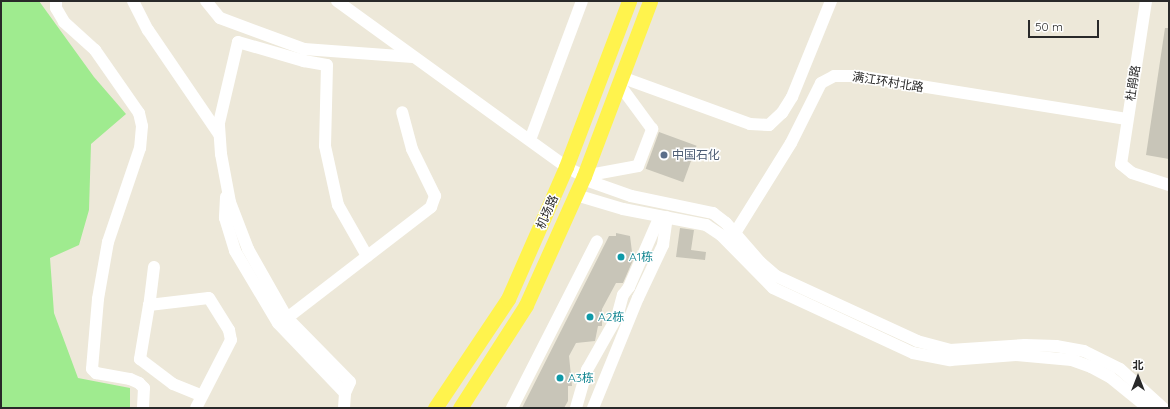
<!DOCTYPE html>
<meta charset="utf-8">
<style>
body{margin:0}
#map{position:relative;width:1170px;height:409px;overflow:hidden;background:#ede8d9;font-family:Quicksand,"Noto Sans SC",sans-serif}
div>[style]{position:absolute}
.green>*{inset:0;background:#9feb8f}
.building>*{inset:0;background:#c8c5b8;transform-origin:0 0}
.minor>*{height:12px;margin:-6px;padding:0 6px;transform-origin:6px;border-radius:6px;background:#fff}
.major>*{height:15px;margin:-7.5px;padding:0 7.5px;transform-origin:7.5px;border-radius:7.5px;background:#fff34d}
.dots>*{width:11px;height:11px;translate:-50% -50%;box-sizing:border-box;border:2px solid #fff;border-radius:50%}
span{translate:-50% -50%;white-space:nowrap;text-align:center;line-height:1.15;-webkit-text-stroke:3px #fff;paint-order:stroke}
.street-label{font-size:12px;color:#292929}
.service-label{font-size:12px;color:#4e5e75}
.left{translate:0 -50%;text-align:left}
.culture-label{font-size:12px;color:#0d838f}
.frame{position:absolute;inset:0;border:2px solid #292929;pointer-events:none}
.north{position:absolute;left:1118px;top:357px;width:40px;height:40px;-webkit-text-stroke:3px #fff;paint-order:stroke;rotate:0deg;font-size:11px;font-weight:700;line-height:16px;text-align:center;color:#292929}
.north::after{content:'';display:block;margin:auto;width:14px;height:18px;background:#292929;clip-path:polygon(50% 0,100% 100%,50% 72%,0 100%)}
.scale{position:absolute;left:1028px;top:20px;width:71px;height:18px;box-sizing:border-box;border:2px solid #292929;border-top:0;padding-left:5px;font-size:12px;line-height:14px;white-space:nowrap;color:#292929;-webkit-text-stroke:3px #fff;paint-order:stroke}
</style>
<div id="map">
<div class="green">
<div style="clip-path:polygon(1px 1px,39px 1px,94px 77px,126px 114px,91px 144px,89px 210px,79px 245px,50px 258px,54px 313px,78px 378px,130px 388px,130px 408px,1px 408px)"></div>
</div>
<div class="building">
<div style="clip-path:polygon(1165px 28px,1169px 28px,1169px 159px,1146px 155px)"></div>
<div style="left:659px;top:132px;width:40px;height:39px;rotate:20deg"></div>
<div style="clip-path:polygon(680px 228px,694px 230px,691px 250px,706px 252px,705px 260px,676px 257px)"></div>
<div style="clip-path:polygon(616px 233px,630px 236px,633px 260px,623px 283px,616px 283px,602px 309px,602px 326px,598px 326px,595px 341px,576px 343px,569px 356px,572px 386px,568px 386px,568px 401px,564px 408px,522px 408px,609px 236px,616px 236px)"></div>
</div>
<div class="minor">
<div style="left:56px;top:1px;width:7px;rotate:90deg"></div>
<div style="left:56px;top:8px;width:16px;rotate:60deg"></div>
<div style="left:64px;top:22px;width:42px;rotate:42.1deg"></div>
<div style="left:95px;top:50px;width:77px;rotate:55.1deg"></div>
<div style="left:139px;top:113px;width:13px;rotate:77deg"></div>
<div style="left:142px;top:126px;width:22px;rotate:95deg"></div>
<div style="left:140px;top:148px;width:99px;rotate:108.8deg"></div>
<div style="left:108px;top:242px;width:58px;rotate:100deg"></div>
<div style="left:98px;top:299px;width:70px;rotate:94.9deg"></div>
<div style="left:92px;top:369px;width:6px;rotate:45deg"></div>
<div style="left:96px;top:373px;width:35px;rotate:10deg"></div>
<div style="left:130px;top:379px;width:10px;rotate:24deg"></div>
<div style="left:139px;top:383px;width:7px;rotate:45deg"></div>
<div style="left:144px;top:388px;width:20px;rotate:93deg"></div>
<div style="left:133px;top:1px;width:33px;rotate:63deg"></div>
<div style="left:148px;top:30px;width:126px;rotate:55.7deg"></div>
<div style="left:206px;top:1px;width:22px;rotate:51deg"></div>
<div style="left:220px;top:18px;width:90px;rotate:20.3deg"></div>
<div style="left:304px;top:49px;width:109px;rotate:4.2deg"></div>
<div style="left:337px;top:1px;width:283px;rotate:35.9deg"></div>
<div style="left:566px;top:167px;width:20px;rotate:27deg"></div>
<div style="left:584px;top:176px;width:55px;rotate:-10.5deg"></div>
<div style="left:638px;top:166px;width:40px;rotate:-69deg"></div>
<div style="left:652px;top:129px;width:56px;rotate:-126.3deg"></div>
<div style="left:1146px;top:1px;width:165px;rotate:98.7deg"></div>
<div style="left:1121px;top:164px;width:14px;rotate:39deg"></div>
<div style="left:1132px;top:173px;width:39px;rotate:18deg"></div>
<div style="left:621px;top:77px;width:137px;rotate:20deg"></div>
<div style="left:750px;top:124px;width:19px;rotate:3deg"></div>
<div style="left:769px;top:125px;width:18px;rotate:-43deg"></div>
<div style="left:782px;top:113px;width:19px;rotate:-58deg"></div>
<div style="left:792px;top:97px;width:104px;rotate:-67.9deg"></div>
<div style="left:530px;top:140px;width:148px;rotate:-69.5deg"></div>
<div style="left:583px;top:179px;width:51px;rotate:19.5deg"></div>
<div style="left:631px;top:196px;width:84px;rotate:11.7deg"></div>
<div style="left:713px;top:213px;width:16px;rotate:38deg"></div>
<div style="left:726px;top:223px;width:52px;rotate:48.9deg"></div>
<div style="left:760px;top:262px;width:21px;rotate:41deg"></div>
<div style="left:776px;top:276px;width:155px;rotate:24.7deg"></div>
<div style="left:917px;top:341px;width:34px;rotate:15deg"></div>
<div style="left:950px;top:350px;width:75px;rotate:-3.8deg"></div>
<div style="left:1025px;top:345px;width:31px;rotate:2deg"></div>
<div style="left:1056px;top:346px;width:28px;rotate:10deg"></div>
<div style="left:1084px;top:351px;width:40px;rotate:26.6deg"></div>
<div style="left:1120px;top:369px;width:58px;rotate:42.2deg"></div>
<div style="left:576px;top:195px;width:49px;rotate:16.6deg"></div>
<div style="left:623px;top:209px;width:85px;rotate:10.9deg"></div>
<div style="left:706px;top:225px;width:18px;rotate:34deg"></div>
<div style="left:721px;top:235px;width:74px;rotate:45.5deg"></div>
<div style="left:773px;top:288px;width:154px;rotate:24.9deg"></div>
<div style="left:913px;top:353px;width:38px;rotate:11deg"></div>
<div style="left:950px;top:360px;width:66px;rotate:-4.3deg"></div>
<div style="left:1016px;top:355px;width:56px;rotate:5.1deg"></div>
<div style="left:1072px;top:360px;width:20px;rotate:20deg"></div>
<div style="left:1091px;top:367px;width:21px;rotate:28deg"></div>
<div style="left:1110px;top:377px;width:49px;rotate:39.2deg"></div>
<div style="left:226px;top:197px;width:21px;rotate:93deg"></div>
<div style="left:225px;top:218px;width:34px;rotate:73deg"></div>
<div style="left:235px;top:251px;width:84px;rotate:59.2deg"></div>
<div style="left:278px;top:323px;width:97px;rotate:46.3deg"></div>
<div style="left:735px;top:233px;width:106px;rotate:-58.1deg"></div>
<div style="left:791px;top:143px;width:67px;rotate:-63.4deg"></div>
<div style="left:821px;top:83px;width:15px;rotate:-28deg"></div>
<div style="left:834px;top:76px;width:24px"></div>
<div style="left:858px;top:76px;width:272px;rotate:9.1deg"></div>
<div style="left:154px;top:267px;width:38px;rotate:97deg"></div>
<div style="left:149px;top:305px;width:60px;rotate:-6.7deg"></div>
<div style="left:209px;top:298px;width:38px;rotate:58deg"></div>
<div style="left:229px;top:330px;width:10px;rotate:79deg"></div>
<div style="left:231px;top:340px;width:76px;rotate:117.2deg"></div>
<div style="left:149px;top:305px;width:55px;rotate:99.5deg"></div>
<div style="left:140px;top:359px;width:41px;rotate:37.1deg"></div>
<div style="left:173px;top:384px;width:31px;rotate:22deg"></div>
<div style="left:287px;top:318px;width:79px;rotate:-119.5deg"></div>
<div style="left:248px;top:249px;width:50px;rotate:-111deg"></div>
<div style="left:230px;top:202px;width:49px;rotate:-100.6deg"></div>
<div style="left:221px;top:154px;width:31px;rotate:-94deg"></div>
<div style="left:219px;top:123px;width:83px;rotate:-76.8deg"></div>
<div style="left:238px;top:42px;width:69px;rotate:16.1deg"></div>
<div style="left:304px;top:61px;width:23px;rotate:10deg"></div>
<div style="left:327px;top:65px;width:81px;rotate:91.4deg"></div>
<div style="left:325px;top:146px;width:60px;rotate:77.6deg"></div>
<div style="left:338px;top:205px;width:59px;rotate:60.4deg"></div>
<div style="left:344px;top:408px;width:15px;rotate:-86deg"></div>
<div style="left:345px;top:393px;width:12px;rotate:-66deg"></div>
<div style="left:350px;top:382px;width:90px;rotate:-134.5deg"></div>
<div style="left:287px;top:318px;width:182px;rotate:-37.6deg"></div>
<div style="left:431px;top:207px;width:12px;rotate:-70deg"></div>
<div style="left:435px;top:196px;width:52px;rotate:-116.1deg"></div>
<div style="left:412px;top:149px;width:38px;rotate:-105deg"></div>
<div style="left:512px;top:408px;width:187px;rotate:-63deg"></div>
<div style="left:576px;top:408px;width:40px;rotate:-74deg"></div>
<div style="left:587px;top:370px;width:61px;rotate:-60.5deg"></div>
<div style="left:617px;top:317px;width:23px;rotate:-75deg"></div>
<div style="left:623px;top:295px;width:10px;rotate:-53deg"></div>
<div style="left:629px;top:287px;width:77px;rotate:-66.4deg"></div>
<div style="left:593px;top:408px;width:119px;rotate:-67.8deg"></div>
<div style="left:638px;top:298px;width:59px;rotate:-64.7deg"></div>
<div style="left:663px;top:245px;width:28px;rotate:-82deg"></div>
</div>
<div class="major">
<div style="left:435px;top:408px;width:131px;rotate:-56.2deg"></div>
<div style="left:508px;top:299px;width:144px;rotate:-66.3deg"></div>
<div style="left:566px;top:167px;width:178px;rotate:-69.2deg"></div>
<div style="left:460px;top:408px;width:122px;rotate:-57.3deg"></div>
<div style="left:526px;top:305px;width:141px;rotate:-65.8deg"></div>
<div style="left:584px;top:176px;width:187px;rotate:-69.3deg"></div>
</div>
<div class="dots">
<div style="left:664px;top:155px;background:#5c6f8a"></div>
<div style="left:621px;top:257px;background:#0f9aa8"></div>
<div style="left:590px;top:317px;background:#0f9aa8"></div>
<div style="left:560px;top:378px;background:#0f9aa8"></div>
</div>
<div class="street-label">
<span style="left:888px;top:82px;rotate:9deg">满江环村北路</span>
<span style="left:1133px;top:83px;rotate:-81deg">杜鹃路</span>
<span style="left:547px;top:212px;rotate:-66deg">机场路</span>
</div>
<div class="service-label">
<span class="left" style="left:672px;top:155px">中国石化</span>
</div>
<div class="culture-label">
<span class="left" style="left:629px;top:257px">A1栋</span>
<span class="left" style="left:598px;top:317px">A2栋</span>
<span class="left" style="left:568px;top:378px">A3栋</span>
</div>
<div class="frame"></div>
<div class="north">北</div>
<div class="scale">50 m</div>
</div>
